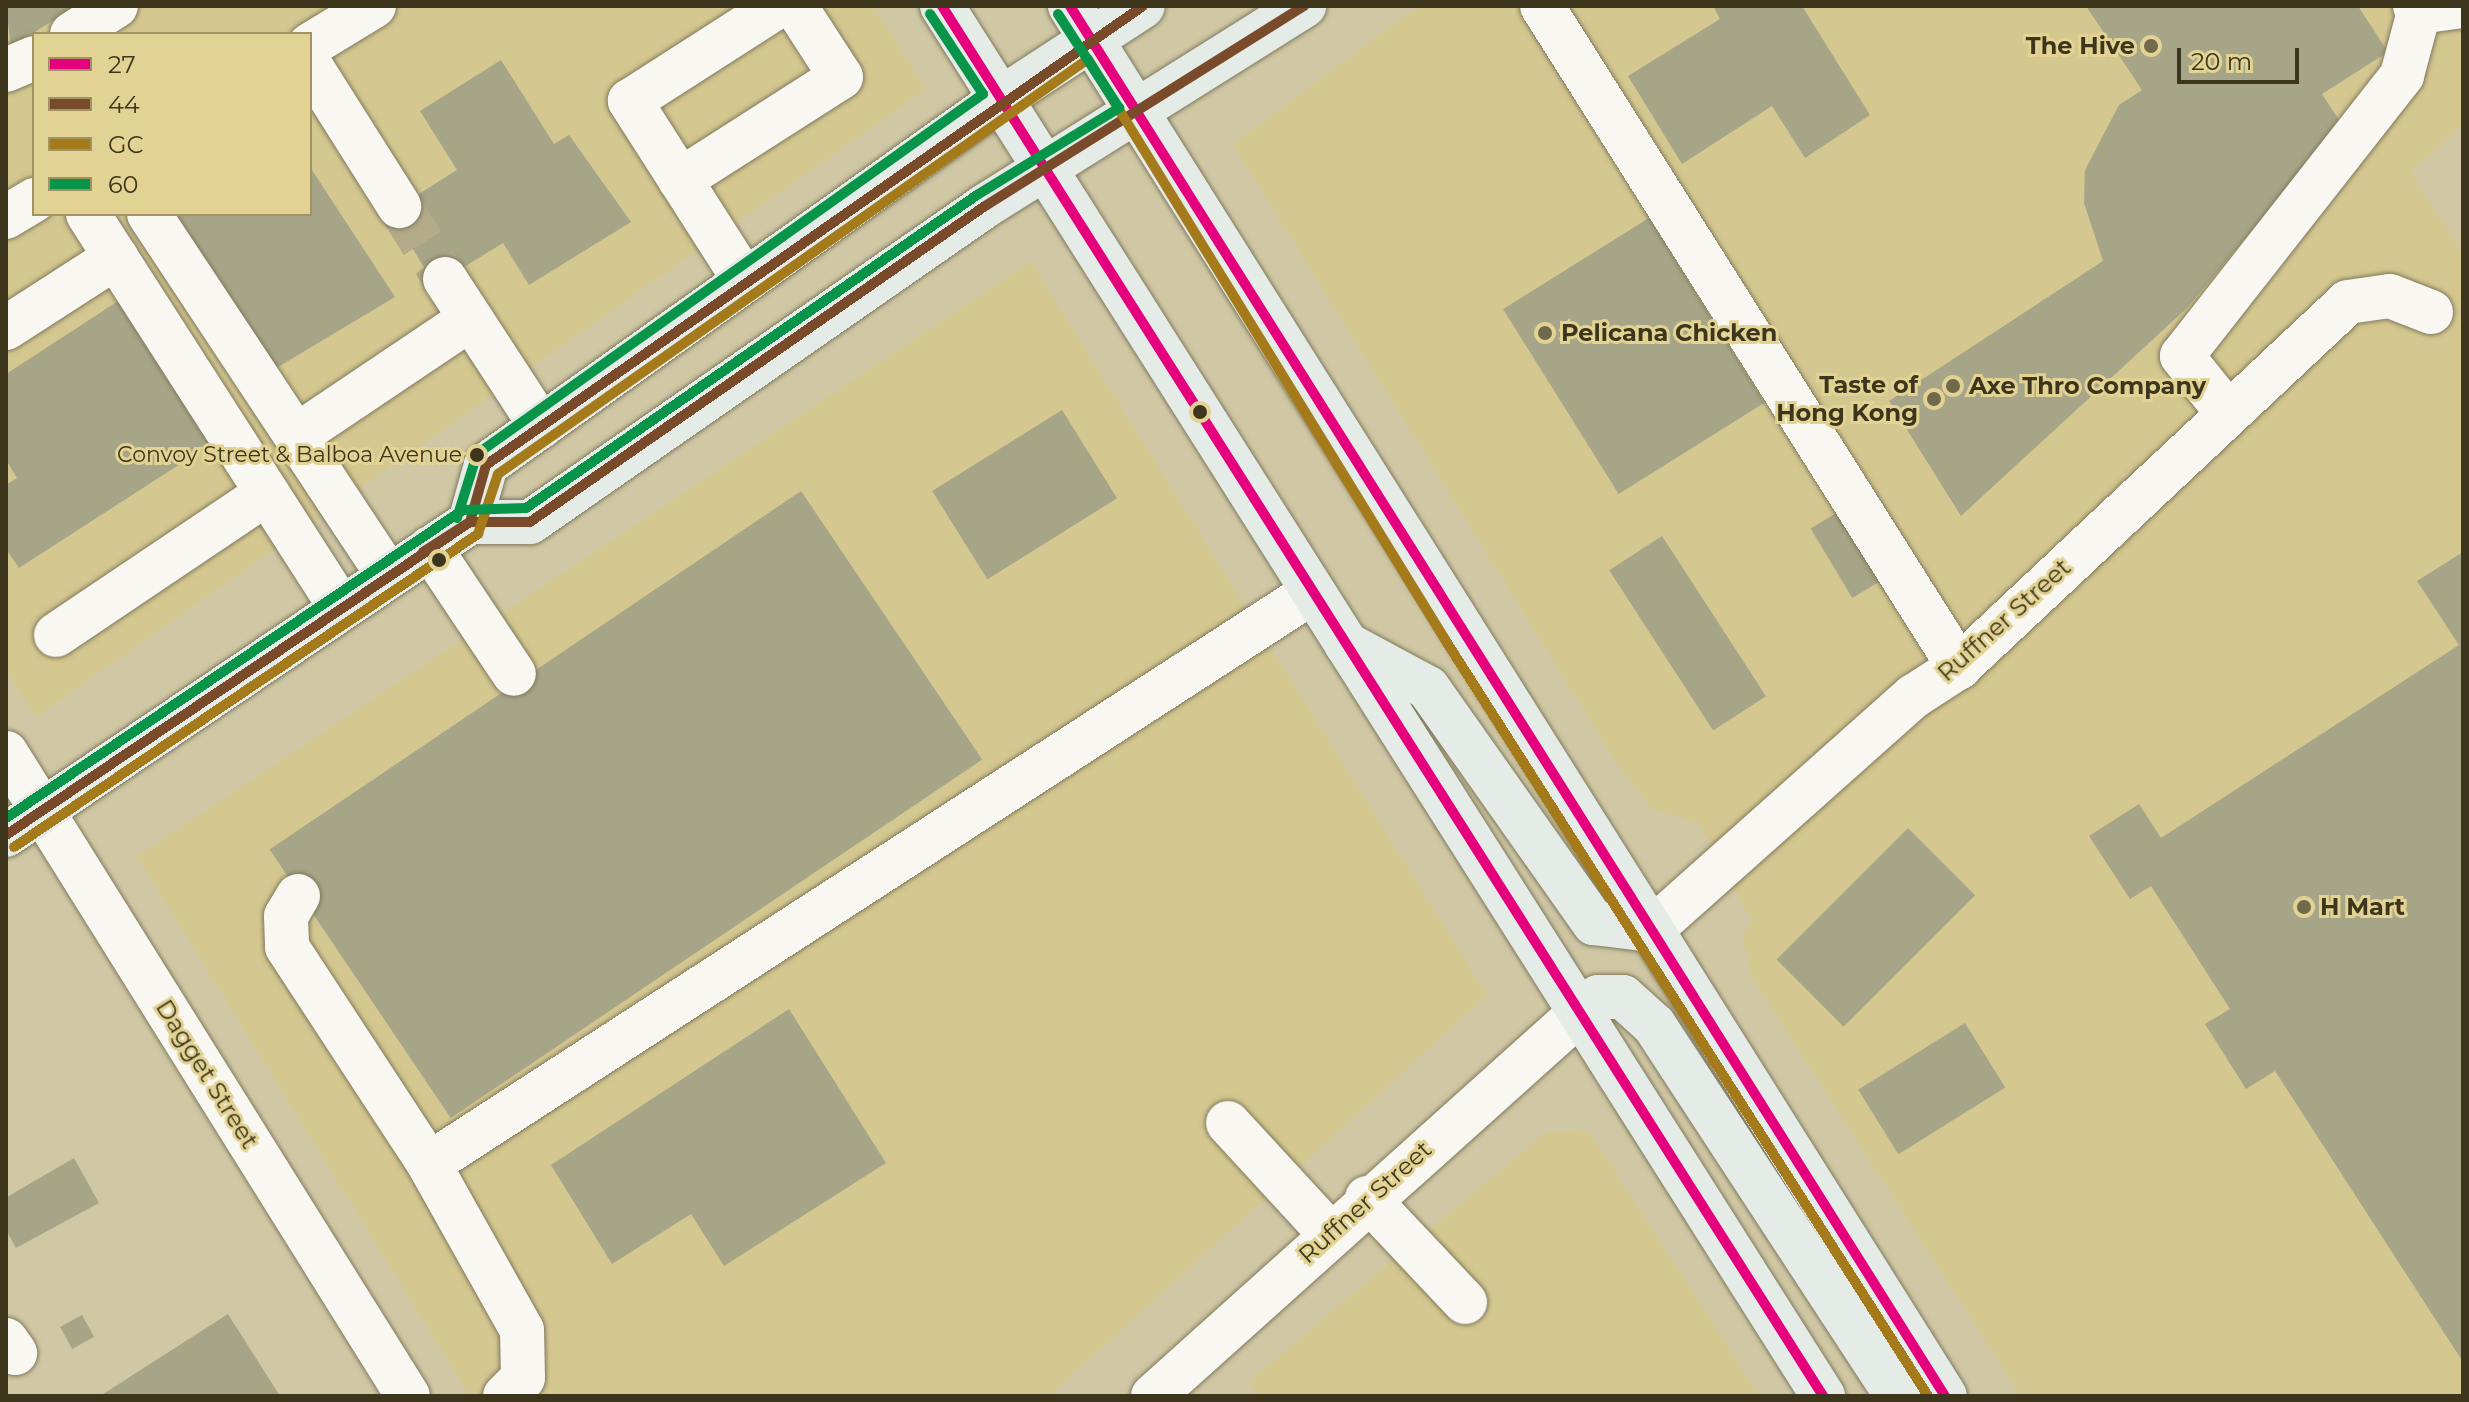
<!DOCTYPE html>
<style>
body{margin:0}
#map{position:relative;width:2469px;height:1402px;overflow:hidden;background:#d0c8a5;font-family:Montserrat,sans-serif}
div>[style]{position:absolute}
.built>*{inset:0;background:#d4c790}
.building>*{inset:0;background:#a7a588;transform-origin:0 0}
.minor-tunnel>*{height:44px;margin-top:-22px;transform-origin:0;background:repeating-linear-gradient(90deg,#b3ab8a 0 44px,transparent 0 66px)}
.roads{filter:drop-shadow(0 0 2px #807a5d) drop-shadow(0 0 2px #807a5d)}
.minor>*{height:44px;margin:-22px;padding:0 22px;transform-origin:22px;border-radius:22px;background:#f8f7f2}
.major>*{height:44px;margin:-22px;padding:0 22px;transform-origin:22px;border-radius:22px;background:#e5ece8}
.bus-1>*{height:10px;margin:-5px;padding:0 5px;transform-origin:5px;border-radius:5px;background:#e5007d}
.bus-2>*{height:10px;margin:-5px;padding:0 5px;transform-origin:5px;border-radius:5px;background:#7a4b2a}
.bus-3>*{height:10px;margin:-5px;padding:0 5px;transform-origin:5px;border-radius:5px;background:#a47a1a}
.bus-4>*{height:10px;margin:-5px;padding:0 5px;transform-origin:5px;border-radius:5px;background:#099549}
.dots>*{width:22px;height:22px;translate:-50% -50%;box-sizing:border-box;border:4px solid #e2d293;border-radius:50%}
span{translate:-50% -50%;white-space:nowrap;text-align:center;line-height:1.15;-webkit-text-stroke:6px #e2d293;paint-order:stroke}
.bus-label{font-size:22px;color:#3d361c}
.right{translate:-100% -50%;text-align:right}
.poi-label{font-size:24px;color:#3d361c;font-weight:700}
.left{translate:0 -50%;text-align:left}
.street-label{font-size:24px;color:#3d361c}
.frame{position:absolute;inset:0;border:8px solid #3d361c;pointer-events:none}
.legend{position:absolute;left:32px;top:32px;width:280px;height:184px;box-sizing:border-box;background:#e2d293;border:2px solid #a09463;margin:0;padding:10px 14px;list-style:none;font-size:24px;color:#3d361c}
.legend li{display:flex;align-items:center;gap:16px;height:40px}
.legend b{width:40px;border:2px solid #a09463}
.scale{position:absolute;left:2177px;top:48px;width:122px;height:36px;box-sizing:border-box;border:4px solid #3d361c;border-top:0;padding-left:10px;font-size:24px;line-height:28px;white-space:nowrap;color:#3d361c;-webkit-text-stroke:6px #e2d293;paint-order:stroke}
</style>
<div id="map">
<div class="built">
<div style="clip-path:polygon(evenodd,6px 6px,873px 6px,926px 89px,36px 717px,6px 670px,6px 6px,34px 34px,310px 34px,310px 214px,34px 214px,34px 34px)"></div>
<div style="clip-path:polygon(1419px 6px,2463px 6px,2463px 124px,2410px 172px,2463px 253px,2463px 1396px,2021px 1396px,1752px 977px,1742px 937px,1752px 921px,1699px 824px,1652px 809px,1616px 762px,1233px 144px)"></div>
<div style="clip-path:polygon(1031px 262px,1487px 995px,1049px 1396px,470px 1396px,137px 856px)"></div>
<div style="clip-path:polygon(1588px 1130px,1760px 1396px,1258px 1396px,1248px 1382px,1546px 1132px)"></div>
</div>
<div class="building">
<div style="clip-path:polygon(6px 6px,76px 6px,11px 47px)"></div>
<div style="clip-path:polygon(1713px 6px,1802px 6px,1870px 115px,1805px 158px,1772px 106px,1682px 164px,1628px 76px,1720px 19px)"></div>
<div style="clip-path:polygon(2086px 6px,2358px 6px,2388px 52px,2322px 94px,2341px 123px,2187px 308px,1961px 516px,1889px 401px,2103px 261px,2084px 203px,2085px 170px,2119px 105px,2142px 90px)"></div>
<div style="clip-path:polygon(501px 60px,554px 144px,569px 135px,631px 222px,529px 285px,503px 243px,435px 285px,390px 212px,457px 170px,420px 111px)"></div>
<div style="clip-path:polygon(310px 167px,395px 297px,268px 373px,170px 214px,310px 214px)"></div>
<div style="left:1649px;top:218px;width:218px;height:172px;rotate:58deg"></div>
<div style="clip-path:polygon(129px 294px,222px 437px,19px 568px,6px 549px,6px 485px,17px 478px,6px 460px,6px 374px)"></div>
<div style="left:1062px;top:410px;width:104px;height:153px;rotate:58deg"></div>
<div style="left:801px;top:491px;width:324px;height:641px;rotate:56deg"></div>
<div style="left:1838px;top:512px;width:81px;height:32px;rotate:59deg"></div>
<div style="left:1662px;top:536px;width:191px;height:63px;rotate:57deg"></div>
<div style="clip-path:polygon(2463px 552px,2463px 1362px,2275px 1071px,2246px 1089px,2205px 1024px,2230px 1009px,2151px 886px,2130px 899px,2089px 836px,2139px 804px,2161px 838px,2459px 645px,2417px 581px)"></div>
<div style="left:1908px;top:828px;width:95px;height:186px;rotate:45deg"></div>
<div style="clip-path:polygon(789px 1009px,886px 1163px,724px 1266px,691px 1214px,612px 1264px,551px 1165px)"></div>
<div style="left:1965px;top:1023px;width:76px;height:126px;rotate:58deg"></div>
<div style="clip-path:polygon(74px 1158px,99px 1203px,16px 1248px,6px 1230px,7px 1197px)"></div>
<div style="clip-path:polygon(228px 1314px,280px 1396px,100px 1396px)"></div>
<div style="left:82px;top:1315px;width:25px;height:25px;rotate:61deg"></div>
</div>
<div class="minor-tunnel">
<div style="left:399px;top:206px;width:86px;rotate:57.8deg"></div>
</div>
<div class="roads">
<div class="minor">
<div style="left:1542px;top:6px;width:782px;rotate:57.75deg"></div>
<div style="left:2415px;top:6px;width:7px;rotate:56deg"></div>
<div style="left:2419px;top:12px;width:44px;rotate:-7.8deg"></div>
<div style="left:72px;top:34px;width:52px;rotate:-32.5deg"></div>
<div style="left:310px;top:45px;width:75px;rotate:-31.4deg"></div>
<div style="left:310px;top:65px;width:167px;rotate:57.7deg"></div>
<div style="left:6px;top:70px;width:30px;rotate:-23deg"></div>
<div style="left:680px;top:180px;width:191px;rotate:-32.6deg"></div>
<div style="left:841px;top:77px;width:85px;rotate:-122.9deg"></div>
<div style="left:88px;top:214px;width:468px;rotate:57.3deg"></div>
<div style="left:149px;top:214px;width:434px;rotate:56.5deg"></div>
<div style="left:6px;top:217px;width:33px;rotate:-31deg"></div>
<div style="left:445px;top:279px;width:176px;rotate:56.9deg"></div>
<div style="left:745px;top:281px;width:214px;rotate:-122.6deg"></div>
<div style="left:630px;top:101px;width:176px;rotate:-32.7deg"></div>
<div style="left:6px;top:328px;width:131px;rotate:-32.8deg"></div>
<div style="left:2227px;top:412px;width:72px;rotate:-128.8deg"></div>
<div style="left:2182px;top:356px;width:357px;rotate:-51.9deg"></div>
<div style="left:2402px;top:75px;width:65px;rotate:-74.9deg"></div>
<div style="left:296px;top:436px;width:210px;rotate:-33.9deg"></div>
<div style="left:430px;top:548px;width:151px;rotate:56.3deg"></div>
<div style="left:56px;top:635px;width:254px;rotate:-33.9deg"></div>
<div style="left:6px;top:753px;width:758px;rotate:57.99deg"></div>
<div style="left:298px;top:896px;width:23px;rotate:121deg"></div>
<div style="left:286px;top:916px;width:31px;rotate:88deg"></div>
<div style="left:287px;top:947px;width:259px;rotate:56.8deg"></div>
<div style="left:1651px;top:930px;width:352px;rotate:-41.7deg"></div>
<div style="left:1914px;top:696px;width:54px;rotate:-32.8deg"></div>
<div style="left:1959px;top:667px;width:533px;rotate:-43.18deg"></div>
<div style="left:2348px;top:302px;width:42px;rotate:-8.1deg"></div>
<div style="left:2390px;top:296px;width:44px;rotate:21.3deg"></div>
<div style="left:1228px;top:1123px;width:149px;rotate:47.4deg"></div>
<div style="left:1367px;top:1198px;width:143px;rotate:46.7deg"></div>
<div style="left:6px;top:1340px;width:16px;rotate:55deg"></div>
<div style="left:505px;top:1396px;width:25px;rotate:-45deg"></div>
<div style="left:523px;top:1378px;width:48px;rotate:-91.2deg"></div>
<div style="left:522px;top:1330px;width:190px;rotate:-119.3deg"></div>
<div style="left:429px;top:1164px;width:1051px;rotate:-32.92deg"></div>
<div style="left:1153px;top:1396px;width:575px;rotate:-41.9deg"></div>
</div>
<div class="major">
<div style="left:942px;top:6px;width:1646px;rotate:57.63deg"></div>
<div style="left:1070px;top:6px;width:1642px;rotate:57.81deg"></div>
<div style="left:470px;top:522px;width:59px;rotate:-74.3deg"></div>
<div style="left:486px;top:465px;width:633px;rotate:-35.42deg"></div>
<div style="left:1002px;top:98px;width:168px;rotate:-33.1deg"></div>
<div style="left:1346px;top:644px;width:93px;rotate:28.2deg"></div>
<div style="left:1428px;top:688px;width:288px;rotate:54.8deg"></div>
<div style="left:1594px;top:923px;width:57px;rotate:7deg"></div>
<div style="left:6px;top:835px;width:560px;rotate:-34deg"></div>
<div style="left:470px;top:522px;width:60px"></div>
<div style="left:530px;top:522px;width:554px;rotate:-34.78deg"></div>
<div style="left:985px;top:206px;width:377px;rotate:-32.1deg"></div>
<div style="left:1581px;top:1012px;width:23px;rotate:-41deg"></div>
<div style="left:1598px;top:997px;width:25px"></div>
<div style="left:1623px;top:997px;width:42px;rotate:42.1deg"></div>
<div style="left:1654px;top:1025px;width:443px;rotate:56.8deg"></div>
</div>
</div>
<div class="bus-1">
<div style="left:942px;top:6px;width:1646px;rotate:57.63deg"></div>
<div style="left:1070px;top:6px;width:1642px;rotate:57.81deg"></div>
</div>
<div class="bus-2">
<div style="left:423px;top:552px;width:56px;rotate:-32.6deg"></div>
<div style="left:470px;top:522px;width:59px;rotate:-74.3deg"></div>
<div style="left:486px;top:465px;width:801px;rotate:-34.94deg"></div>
<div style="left:6px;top:835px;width:560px;rotate:-34deg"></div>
<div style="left:470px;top:522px;width:60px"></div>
<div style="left:530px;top:522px;width:554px;rotate:-34.78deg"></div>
<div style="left:985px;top:206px;width:377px;rotate:-32.1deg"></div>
</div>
<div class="bus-3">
<div style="left:14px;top:847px;width:560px;rotate:-34deg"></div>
<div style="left:478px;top:534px;width:63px;rotate:-71.6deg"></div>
<div style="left:498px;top:474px;width:721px;rotate:-35.12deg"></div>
<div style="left:1088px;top:59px;width:680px;rotate:58.41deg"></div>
<div style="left:1444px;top:638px;width:899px;rotate:57.44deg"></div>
</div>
<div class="bus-4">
<div style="left:457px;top:518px;width:67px;rotate:-72.6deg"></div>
<div style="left:477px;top:454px;width:621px;rotate:-35.43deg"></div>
<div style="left:983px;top:94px;width:96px;rotate:-123.5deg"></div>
<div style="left:6px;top:818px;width:551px;rotate:-33.98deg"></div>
<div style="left:463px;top:510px;width:63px;rotate:-1.8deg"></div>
<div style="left:526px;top:508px;width:549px;rotate:-34.76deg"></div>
<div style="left:977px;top:195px;width:167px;rotate:-31.5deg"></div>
<div style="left:1119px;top:108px;width:112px;rotate:-123deg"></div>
</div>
<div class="dots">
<div style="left:2151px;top:46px;background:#70694c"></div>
<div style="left:1545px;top:333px;background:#70694c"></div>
<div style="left:1953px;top:386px;background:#70694c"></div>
<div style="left:1934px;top:399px;background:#70694c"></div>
<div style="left:1200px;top:412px;background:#3d361c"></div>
<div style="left:477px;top:455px;background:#3d361c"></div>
<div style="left:439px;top:560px;background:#3d361c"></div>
<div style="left:2304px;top:907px;background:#70694c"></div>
</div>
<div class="bus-label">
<span class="right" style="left:462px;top:455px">Convoy Street &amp; Balboa Avenue</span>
</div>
<div class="poi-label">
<span class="right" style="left:2135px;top:46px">The Hive</span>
<span class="left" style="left:1561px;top:333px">Pelicana Chicken</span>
<span class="right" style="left:1918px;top:399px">Taste of<br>Hong Kong</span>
<span class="left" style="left:1969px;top:386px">Axe Thro Company</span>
<span class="left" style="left:2320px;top:907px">H Mart</span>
</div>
<div class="street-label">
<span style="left:2004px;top:620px;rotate:-42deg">Ruffner Street</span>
<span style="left:207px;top:1074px;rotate:58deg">Dagget Street</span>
<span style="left:1365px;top:1202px;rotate:-42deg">Ruffner Street</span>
</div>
<div class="frame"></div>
<ul class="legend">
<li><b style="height:10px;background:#e5007d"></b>27</li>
<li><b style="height:10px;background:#7a4b2a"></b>44</li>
<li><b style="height:10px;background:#a47a1a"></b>GC</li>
<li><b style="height:10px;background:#099549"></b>60</li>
</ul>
<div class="scale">20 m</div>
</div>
